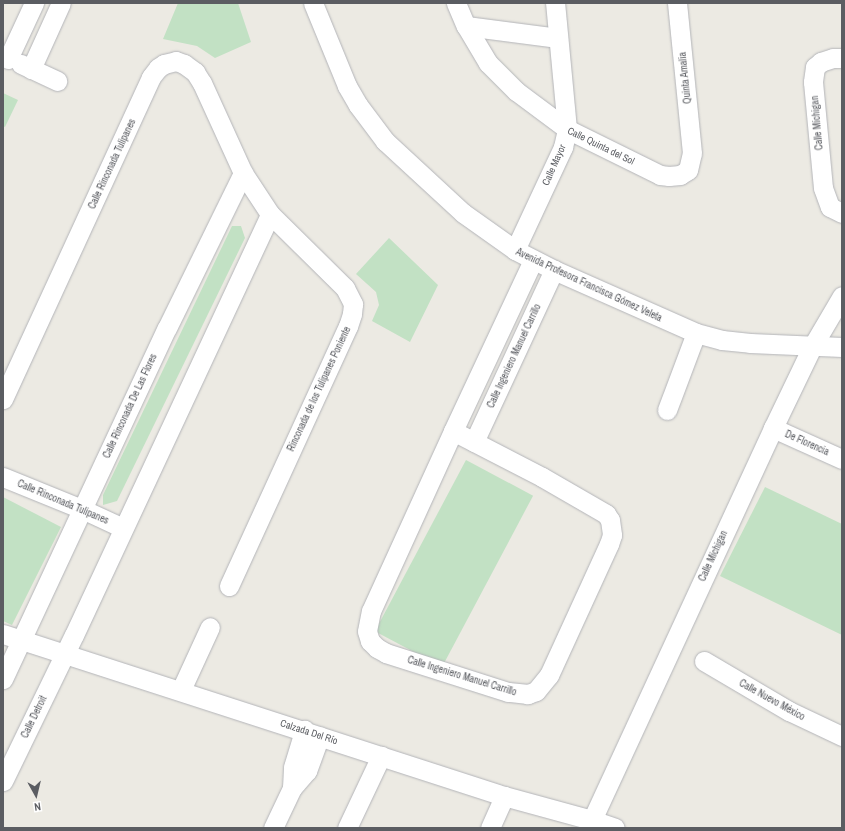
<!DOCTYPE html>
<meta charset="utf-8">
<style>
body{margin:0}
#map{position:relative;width:845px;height:831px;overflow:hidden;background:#eceae3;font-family:"Archivo Narrow",sans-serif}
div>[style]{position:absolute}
.green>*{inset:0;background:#c2e1c4;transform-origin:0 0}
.roads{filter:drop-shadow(0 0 1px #b3b4b8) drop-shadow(0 0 1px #b3b4b8)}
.minor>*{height:19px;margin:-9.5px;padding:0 9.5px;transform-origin:9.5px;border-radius:9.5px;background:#fff}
span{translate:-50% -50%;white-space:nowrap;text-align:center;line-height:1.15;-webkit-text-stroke:3px #fff;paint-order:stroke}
.street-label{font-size:10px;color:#5b5d62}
.frame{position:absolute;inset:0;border:4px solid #5b5d62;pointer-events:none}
.north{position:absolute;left:16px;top:775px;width:40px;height:40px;-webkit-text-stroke:3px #fff;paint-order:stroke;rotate:172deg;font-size:11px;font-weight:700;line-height:16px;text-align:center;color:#5b5d62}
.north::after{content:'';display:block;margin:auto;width:14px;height:18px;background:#5b5d62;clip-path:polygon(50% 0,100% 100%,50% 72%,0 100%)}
</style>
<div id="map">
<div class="green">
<div style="clip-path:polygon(178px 3px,238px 3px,251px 42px,215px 58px,197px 46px,163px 39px)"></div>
<div style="clip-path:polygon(3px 93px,18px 100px,5px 127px,3px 126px)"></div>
<div style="clip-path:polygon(232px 226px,241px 226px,245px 238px,117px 501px,103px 505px,103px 495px)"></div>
<div style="clip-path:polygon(389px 238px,438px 285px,410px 342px,372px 321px,379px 305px,376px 292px,356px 274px)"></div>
<div style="left:466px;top:460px;width:76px;height:194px;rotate:28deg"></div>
<div style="clip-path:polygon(765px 487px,842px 524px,842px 635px,720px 576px)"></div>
<div style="clip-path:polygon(3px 497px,61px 527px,12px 625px,3px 621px)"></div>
</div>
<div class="roads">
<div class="minor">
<div style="left:313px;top:3px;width:90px;rotate:67.7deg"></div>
<div style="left:347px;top:86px;width:22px;rotate:60deg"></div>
<div style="left:358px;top:105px;width:45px;rotate:53.1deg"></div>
<div style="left:385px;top:141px;width:106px;rotate:42.7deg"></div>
<div style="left:463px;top:213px;width:64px;rotate:35.4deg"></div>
<div style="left:515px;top:250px;width:44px;rotate:27.1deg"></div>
<div style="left:554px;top:270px;width:155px;rotate:23.9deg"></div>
<div style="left:696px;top:333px;width:27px;rotate:15deg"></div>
<div style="left:722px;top:340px;width:28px;rotate:6deg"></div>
<div style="left:750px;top:343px;width:92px;rotate:2.5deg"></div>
<div style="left:456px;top:3px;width:25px;rotate:67deg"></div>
<div style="left:466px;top:26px;width:43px;rotate:59.3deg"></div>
<div style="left:488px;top:63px;width:40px;rotate:45deg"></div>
<div style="left:516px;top:91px;width:64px;rotate:36.7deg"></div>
<div style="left:567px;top:129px;width:104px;rotate:26.3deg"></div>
<div style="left:660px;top:175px;width:9px;rotate:6deg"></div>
<div style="left:669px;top:176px;width:11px;rotate:-5deg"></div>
<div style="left:680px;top:175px;width:9px;rotate:-32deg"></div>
<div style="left:688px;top:170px;width:17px;rotate:-77deg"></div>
<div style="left:692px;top:153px;width:151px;rotate:-95.7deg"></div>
<div style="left:466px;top:26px;width:93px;rotate:7.4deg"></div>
<div style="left:842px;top:58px;width:9px;rotate:180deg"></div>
<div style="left:833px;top:58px;width:13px;rotate:162deg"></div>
<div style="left:821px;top:62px;width:8px;rotate:140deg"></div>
<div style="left:815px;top:67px;width:15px;rotate:98deg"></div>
<div style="left:813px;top:82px;width:106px;rotate:84.6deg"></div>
<div style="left:823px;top:188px;width:20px;rotate:70deg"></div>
<div style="left:830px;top:207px;width:13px;rotate:27deg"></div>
<div style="left:8px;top:59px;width:62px;rotate:-65.1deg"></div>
<div style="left:21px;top:64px;width:40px;rotate:25deg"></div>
<div style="left:31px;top:69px;width:72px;rotate:-65.6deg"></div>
<div style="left:515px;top:250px;width:114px;rotate:-65deg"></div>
<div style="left:563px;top:147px;width:18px;rotate:-77deg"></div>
<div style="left:567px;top:129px;width:127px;rotate:-95.4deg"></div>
<div style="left:3px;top:399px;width:354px;rotate:-65.3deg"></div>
<div style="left:151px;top:77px;width:11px;rotate:-52deg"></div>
<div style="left:158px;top:68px;width:7px;rotate:-34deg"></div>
<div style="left:164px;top:64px;width:12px;rotate:-14deg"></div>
<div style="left:176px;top:61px;width:9px;rotate:21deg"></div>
<div style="left:184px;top:64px;width:14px;rotate:36deg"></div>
<div style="left:195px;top:72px;width:13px;rotate:58deg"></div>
<div style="left:202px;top:83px;width:99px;rotate:65.5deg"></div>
<div style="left:243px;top:173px;width:49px;rotate:56.6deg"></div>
<div style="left:270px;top:214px;width:105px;rotate:44.6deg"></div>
<div style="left:345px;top:288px;width:18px;rotate:63deg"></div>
<div style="left:353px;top:304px;width:10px;rotate:96deg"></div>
<div style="left:352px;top:314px;width:13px;rotate:108deg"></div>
<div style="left:348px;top:326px;width:286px;rotate:114.6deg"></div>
<div style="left:667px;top:410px;width:82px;rotate:-69.4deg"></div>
<div style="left:773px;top:428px;width:76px;rotate:24.2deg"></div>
<div style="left:453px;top:431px;width:100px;rotate:27.3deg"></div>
<div style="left:542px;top:477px;width:74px;rotate:30deg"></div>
<div style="left:606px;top:514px;width:7px;rotate:56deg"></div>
<div style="left:610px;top:520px;width:15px;rotate:82deg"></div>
<div style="left:612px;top:535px;width:9px;rotate:108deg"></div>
<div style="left:609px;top:544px;width:144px;rotate:114.6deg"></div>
<div style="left:549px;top:675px;width:21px;rotate:129deg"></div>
<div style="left:536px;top:691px;width:9px;rotate:159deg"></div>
<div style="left:528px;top:694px;width:20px;rotate:-174deg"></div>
<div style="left:508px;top:692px;width:128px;rotate:-162.3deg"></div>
<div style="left:386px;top:653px;width:10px;rotate:-151deg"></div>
<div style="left:377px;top:648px;width:10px;rotate:-135deg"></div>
<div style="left:370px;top:641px;width:10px;rotate:-107deg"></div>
<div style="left:367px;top:631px;width:20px;rotate:-79deg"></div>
<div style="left:371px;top:611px;width:198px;rotate:-65.5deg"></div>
<div style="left:453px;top:431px;width:189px;rotate:-64.9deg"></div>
<div style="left:474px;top:442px;width:190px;rotate:-65.1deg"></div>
<div style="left:3px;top:477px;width:85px;rotate:22.1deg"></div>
<div style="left:82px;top:509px;width:45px;rotate:24.9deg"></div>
<div style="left:3px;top:634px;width:527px;rotate:17.92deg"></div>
<div style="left:504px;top:796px;width:91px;rotate:15.3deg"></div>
<div style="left:592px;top:820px;width:24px;rotate:19deg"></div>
<div style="left:704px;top:661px;width:99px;rotate:30.5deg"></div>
<div style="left:789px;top:711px;width:59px;rotate:25.3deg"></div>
<div style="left:3px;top:679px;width:387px;rotate:-65deg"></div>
<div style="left:167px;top:328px;width:173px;rotate:-63.9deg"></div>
<div style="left:181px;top:690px;width:69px;rotate:-65.3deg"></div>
<div style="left:3px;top:781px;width:162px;rotate:-64.1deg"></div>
<div style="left:74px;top:635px;width:464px;rotate:-65deg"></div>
<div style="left:292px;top:788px;width:21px;rotate:-87deg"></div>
<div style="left:293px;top:767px;width:39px;rotate:-73deg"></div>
<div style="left:592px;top:820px;width:432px;rotate:-65.2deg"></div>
<div style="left:773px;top:428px;width:90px;rotate:-64.3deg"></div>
<div style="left:812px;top:347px;width:59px;rotate:-59.5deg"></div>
<div style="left:273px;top:828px;width:44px;rotate:-64.6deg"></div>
<div style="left:292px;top:788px;width:23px;rotate:-49deg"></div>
<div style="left:307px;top:771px;width:37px;rotate:-70deg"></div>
<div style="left:347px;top:828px;width:80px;rotate:-64.7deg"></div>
<div style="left:490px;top:828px;width:35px;rotate:-66deg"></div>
</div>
</div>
<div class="street-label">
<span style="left:685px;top:78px;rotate:-96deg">Quinta Amalia</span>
<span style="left:817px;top:123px;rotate:-95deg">Calle Míchigan</span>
<span style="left:601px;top:146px;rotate:26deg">Calle Quinta del Sol</span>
<span style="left:112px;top:164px;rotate:-65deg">Calle Rinconada Tulipanes</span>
<span style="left:554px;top:165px;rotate:-66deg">Calle Mayor</span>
<span style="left:589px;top:285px;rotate:25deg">Avenida Profesora Francisca Gómez Veleta</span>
<span style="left:514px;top:356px;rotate:-65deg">Calle Ingeniero Manuel Carrillo</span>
<span style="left:319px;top:389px;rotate:-65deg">Rinconada de los Tulipanes Poniente</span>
<span style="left:130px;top:406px;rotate:-65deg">Calle Rinconada De Las Flores</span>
<span style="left:807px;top:443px;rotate:24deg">De Florencia</span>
<span style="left:63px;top:502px;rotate:23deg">Calle Rinconada Tulipanes</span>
<span style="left:713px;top:556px;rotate:-65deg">Calle Míchigan</span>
<span style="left:462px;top:676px;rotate:17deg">Calle Ingeniero Manuel Carrillo</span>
<span style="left:772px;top:700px;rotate:29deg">Calle Nuevo México</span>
<span style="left:34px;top:717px;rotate:-64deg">Calle Detroit</span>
<span style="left:309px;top:732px;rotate:18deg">Calzada Del Río</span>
</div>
<div class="frame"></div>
<div class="north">N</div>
</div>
